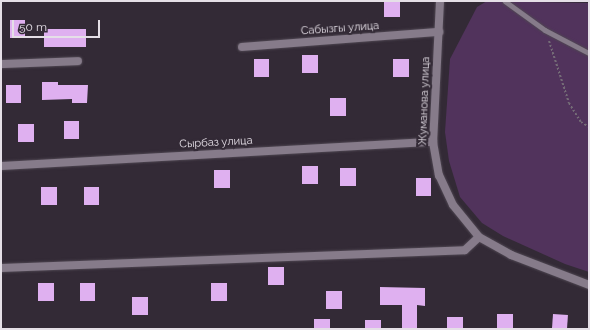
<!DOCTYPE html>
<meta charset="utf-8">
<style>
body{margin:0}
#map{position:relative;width:590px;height:330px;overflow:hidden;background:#332a36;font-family:Raleway,sans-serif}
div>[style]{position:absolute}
.green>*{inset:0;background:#51335c}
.building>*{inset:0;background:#dfb0f0;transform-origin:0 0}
.path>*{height:2px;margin-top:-1px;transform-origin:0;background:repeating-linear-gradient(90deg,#756d77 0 2px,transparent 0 4px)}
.roads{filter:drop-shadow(0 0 1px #4f4752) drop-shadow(0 0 1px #4f4752)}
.service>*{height:4.5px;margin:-2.25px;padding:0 2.25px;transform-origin:2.25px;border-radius:2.25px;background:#867b8a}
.minor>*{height:8px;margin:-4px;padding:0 4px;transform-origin:4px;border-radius:4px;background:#867b8a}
span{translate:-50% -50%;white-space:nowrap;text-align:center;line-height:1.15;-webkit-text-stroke:4px #332a36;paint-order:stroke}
.street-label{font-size:11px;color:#e5dfe7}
.frame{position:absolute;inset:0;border:2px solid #e5dfe7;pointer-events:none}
.scale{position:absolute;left:12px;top:20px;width:88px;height:18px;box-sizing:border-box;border:2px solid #e5dfe7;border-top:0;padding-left:5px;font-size:12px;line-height:14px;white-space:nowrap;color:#e5dfe7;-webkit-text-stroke:3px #332a36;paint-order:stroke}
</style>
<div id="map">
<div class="green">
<div style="clip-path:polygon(487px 1px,589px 3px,589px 272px,565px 264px,503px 236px,482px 223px,460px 197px,449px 161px,445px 132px,450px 59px,477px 7px)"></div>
</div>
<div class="building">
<div style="left:384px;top:1px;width:16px;height:16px"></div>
<div style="left:10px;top:20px;width:15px;height:18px"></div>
<div style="left:86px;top:29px;width:18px;height:42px;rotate:90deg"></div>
<div style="left:302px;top:55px;width:16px;height:18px"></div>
<div style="left:254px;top:59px;width:15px;height:18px"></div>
<div style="left:393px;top:59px;width:16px;height:18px"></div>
<div style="clip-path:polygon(42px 82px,58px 82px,58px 85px,88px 85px,87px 103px,72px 103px,72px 99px,42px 100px)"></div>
<div style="left:6px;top:85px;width:15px;height:18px"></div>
<div style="left:330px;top:98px;width:16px;height:18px"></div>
<div style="left:64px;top:121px;width:15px;height:18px"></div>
<div style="left:18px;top:124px;width:16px;height:18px"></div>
<div style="left:302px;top:166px;width:16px;height:18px"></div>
<div style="left:340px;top:168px;width:16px;height:18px"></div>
<div style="left:214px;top:170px;width:16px;height:18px"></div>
<div style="left:416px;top:178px;width:15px;height:18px"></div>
<div style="left:41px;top:187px;width:16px;height:18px"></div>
<div style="left:84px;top:187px;width:15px;height:18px"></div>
<div style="left:268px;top:267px;width:16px;height:18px"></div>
<div style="left:38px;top:283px;width:16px;height:18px"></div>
<div style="left:80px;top:283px;width:15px;height:18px"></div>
<div style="left:211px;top:283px;width:16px;height:18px"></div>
<div style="clip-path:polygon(380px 287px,425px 288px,425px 306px,417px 305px,417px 329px,402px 329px,402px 305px,380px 305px)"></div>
<div style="left:326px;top:291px;width:16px;height:18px"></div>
<div style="left:148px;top:297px;width:18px;height:16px;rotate:90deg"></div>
<div style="left:497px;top:314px;width:16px;height:15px"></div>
<div style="left:553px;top:314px;width:15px;height:15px;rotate:4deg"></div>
<div style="left:447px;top:317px;width:16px;height:12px"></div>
<div style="left:314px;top:319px;width:16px;height:10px"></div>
<div style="left:365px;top:320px;width:16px;height:9px"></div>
</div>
<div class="path">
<div style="left:549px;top:41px;width:65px;rotate:72.1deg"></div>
<div style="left:569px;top:103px;width:22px;rotate:58deg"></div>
<div style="left:581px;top:122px;width:9px;rotate:32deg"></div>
</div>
<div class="roads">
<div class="service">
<div style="left:505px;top:1px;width:49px;rotate:35.9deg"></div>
<div style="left:545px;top:30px;width:50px;rotate:27.6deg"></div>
</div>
<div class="minor">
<div style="left:440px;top:1px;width:141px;rotate:92.8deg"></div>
<div style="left:433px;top:142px;width:34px;rotate:80deg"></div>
<div style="left:439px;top:175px;width:33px;rotate:65deg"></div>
<div style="left:453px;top:205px;width:41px;rotate:50.9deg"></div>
<div style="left:479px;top:237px;width:37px;rotate:29deg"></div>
<div style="left:511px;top:255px;width:84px;rotate:21deg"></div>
<div style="left:242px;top:47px;width:198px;rotate:-4.4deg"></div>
<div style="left:1px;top:64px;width:77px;rotate:-2.2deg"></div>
<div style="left:1px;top:166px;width:433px;rotate:-3.2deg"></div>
<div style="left:1px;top:268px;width:464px;rotate:-2.2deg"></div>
<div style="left:465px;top:250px;width:19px;rotate:-43deg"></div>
</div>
</div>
<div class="street-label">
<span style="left:340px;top:29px;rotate:-4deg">Сабызгы улица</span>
<span style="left:425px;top:101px;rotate:-88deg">Жуманова улица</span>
<span style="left:216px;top:143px;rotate:-3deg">Сырбаз улица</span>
</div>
<div class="frame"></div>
<div class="scale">50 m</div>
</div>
